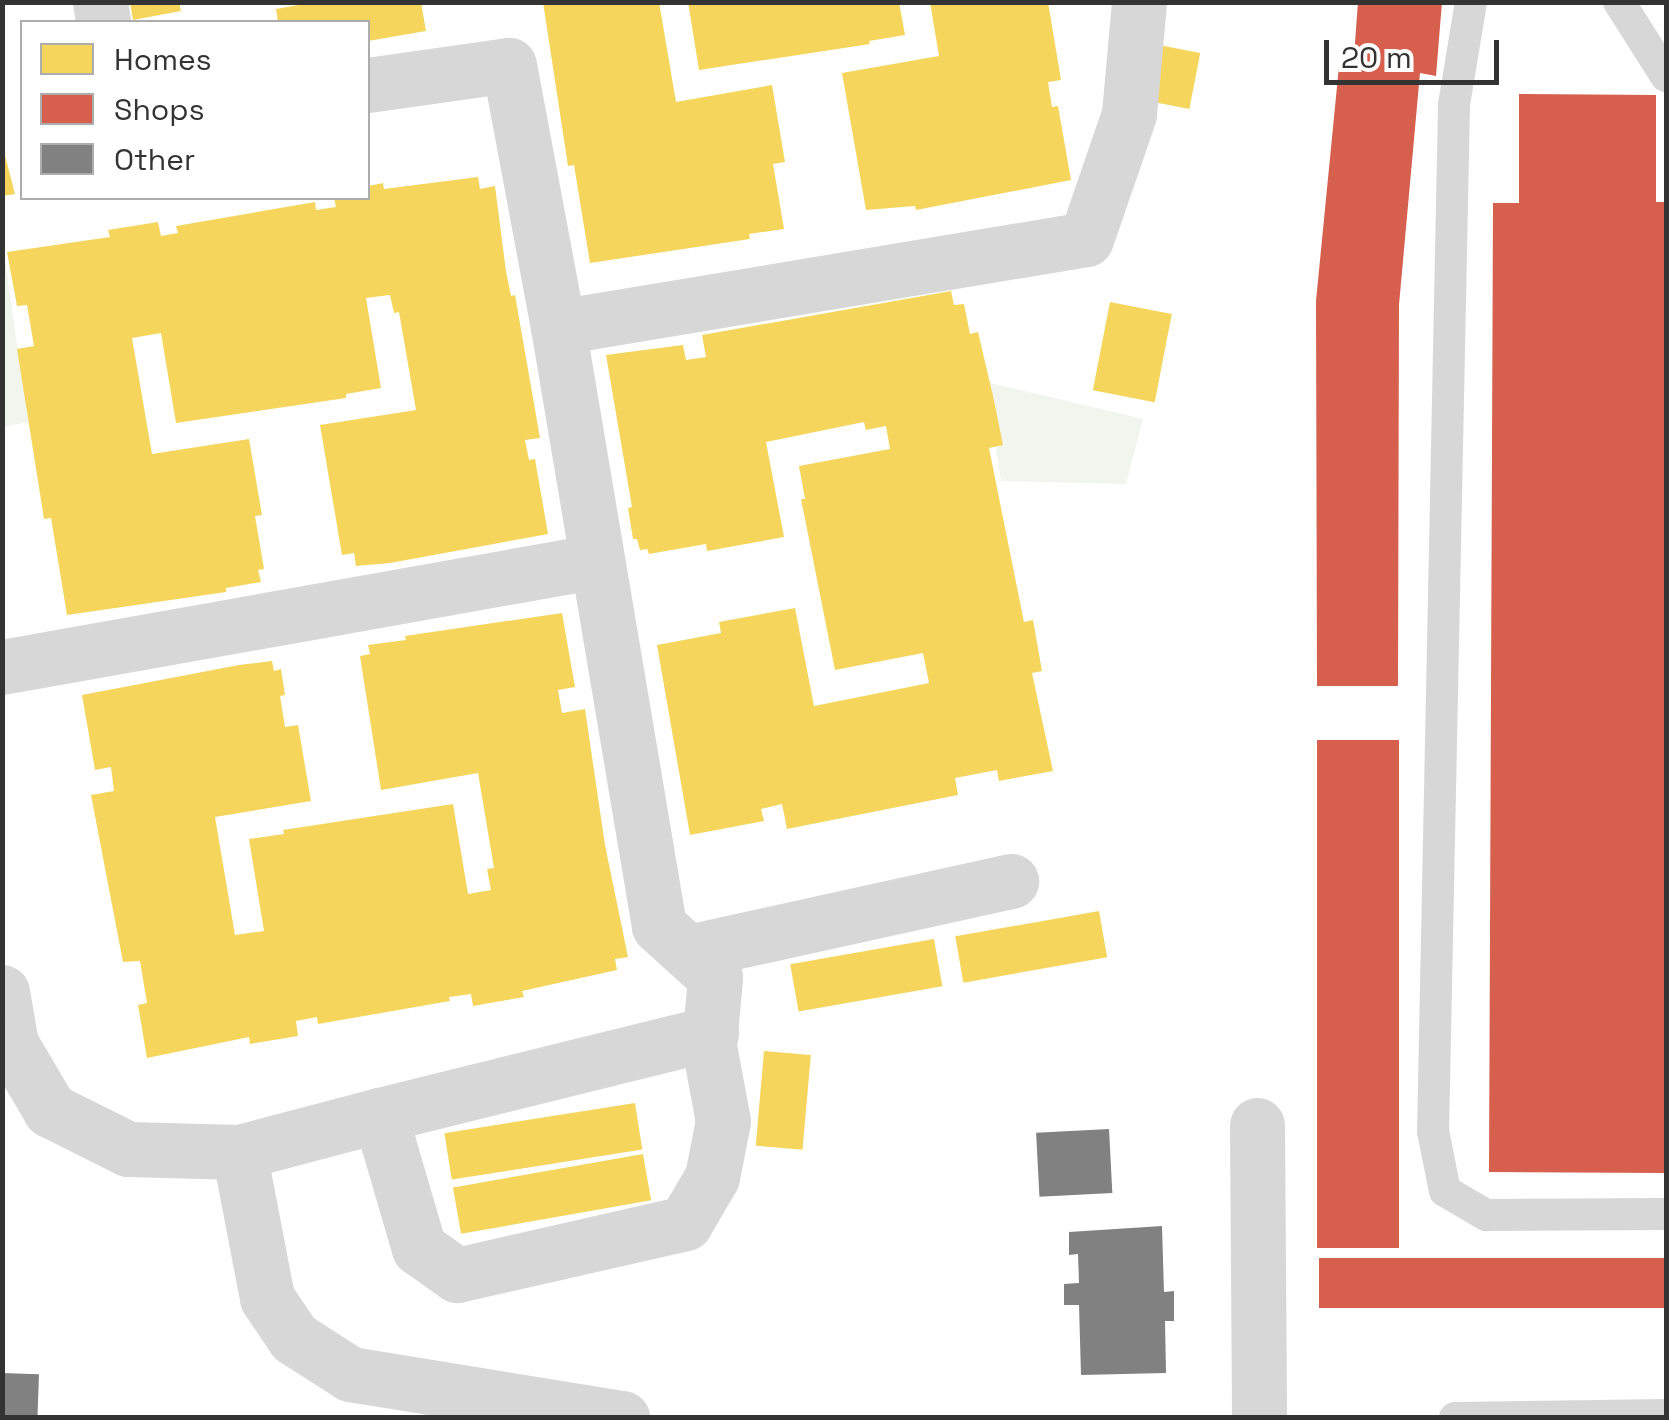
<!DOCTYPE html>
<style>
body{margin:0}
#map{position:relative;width:1669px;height:1420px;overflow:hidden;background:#fff;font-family:"Space Grotesk",sans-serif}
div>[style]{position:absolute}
.green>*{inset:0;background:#f1f5ed}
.homes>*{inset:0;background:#f6d55c;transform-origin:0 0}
.shops>*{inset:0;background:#d6604d;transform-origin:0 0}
.building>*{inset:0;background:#818181;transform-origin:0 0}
.lane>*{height:32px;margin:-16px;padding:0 16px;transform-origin:16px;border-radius:16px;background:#d7d7d7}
.street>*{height:55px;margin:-27.5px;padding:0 27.5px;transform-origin:27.5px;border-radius:27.5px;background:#d7d7d7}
span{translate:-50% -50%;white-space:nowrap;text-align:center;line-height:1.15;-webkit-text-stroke:10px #fff;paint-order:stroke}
.frame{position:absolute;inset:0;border:5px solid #333;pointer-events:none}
.legend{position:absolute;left:20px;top:20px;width:350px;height:180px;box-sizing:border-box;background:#fff;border:2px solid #adadad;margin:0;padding:12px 18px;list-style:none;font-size:30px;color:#333}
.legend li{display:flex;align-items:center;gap:20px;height:50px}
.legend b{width:50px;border:2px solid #adadad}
.scale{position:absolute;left:1324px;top:40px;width:175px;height:45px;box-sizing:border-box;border:5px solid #333;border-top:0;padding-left:12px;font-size:30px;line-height:35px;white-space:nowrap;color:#333;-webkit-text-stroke:8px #fff;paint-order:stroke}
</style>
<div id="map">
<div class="green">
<div style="clip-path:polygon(3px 245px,28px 422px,3px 427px,2px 427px)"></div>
<div style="clip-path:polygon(986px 382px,1143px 419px,1126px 484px,1001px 481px)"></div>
</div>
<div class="homes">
<div style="clip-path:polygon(130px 2px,179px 2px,181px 11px,133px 20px)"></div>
<div style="clip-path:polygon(315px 2px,421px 2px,426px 31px,368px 41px,368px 22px,278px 22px,276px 9px)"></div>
<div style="clip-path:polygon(543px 2px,659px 2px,676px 102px,772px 85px,785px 162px,773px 164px,784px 229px,749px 234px,750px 239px,590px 263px,574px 165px,568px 166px)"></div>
<div style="clip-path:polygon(688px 2px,899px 2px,905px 35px,869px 41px,870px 44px,699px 70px)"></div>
<div style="clip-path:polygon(930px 2px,1048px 2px,1061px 80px,1048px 82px,1052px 107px,1058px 106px,1071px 180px,916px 210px,915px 206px,866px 210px,842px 73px,939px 56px)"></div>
<div style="left:1159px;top:45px;width:42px;height:57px;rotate:11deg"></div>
<div style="clip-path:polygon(2px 144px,15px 194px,2px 196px)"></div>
<div style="clip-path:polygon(478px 177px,480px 189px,495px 186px,506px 271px,511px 296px,515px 295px,540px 438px,525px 440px,529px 460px,535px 459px,548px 534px,390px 563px,356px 566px,354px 553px,342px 555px,320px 425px,416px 410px,399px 312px,394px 313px,390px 295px,366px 298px,381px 388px,346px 394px,346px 398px,176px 423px,161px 333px,132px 338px,152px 454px,249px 439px,262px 515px,255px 516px,264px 569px,258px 570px,261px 582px,226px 588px,226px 592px,67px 615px,51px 518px,44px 519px,17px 349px,34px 346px,27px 305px,17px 306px,7px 252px,110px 237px,108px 230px,158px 222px,161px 236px,178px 233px,176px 226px,315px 202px,316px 210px,336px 207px,334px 198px,368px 198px,368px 186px,383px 183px,384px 189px)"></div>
<div style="clip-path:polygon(951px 291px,954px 305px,964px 304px,970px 334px,978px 332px,993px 396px,1003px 445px,989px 448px,1024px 622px,1033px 620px,1042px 671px,1032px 673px,1053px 771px,999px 781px,997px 770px,955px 778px,958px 795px,787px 829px,782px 804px,761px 809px,764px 821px,690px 835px,657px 645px,721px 633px,719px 622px,795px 608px,814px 706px,929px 683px,923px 653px,835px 670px,801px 499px,805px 499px,799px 466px,890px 449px,886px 426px,866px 430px,864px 422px,766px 442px,784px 537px,707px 551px,706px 544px,649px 554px,647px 549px,640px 550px,637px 539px,633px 539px,628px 508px,632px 507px,606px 355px,683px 345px,686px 360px,706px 357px,702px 335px)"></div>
<div style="left:1110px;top:302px;width:63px;height:90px;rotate:11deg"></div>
<div style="clip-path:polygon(562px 613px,575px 687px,558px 690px,562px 713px,585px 709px,605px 845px,628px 957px,615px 959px,617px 970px,522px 991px,524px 997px,473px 1006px,471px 994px,449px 997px,450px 1001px,318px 1024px,317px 1017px,296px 1021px,298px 1036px,250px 1044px,249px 1037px,147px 1058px,138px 1005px,147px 1003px,140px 961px,123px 962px,91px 795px,114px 791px,111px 767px,95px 770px,82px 695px,239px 665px,272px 661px,274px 671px,281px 669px,285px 695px,280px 696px,285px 727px,298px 725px,311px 801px,215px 817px,235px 935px,264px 931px,249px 839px,284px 834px,283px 830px,453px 804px,468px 894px,491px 890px,487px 869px,494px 868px,478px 773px,381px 790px,360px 656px,370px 654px,368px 645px,406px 640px,405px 636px)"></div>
<div style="left:1099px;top:911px;width:47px;height:146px;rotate:80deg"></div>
<div style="left:934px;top:939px;width:48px;height:146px;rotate:80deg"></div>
<div style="left:764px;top:1051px;width:47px;height:95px;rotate:5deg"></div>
<div style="left:635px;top:1103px;width:47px;height:193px;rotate:81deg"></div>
<div style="left:643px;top:1154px;width:47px;height:193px;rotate:80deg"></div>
</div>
<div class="shops">
<div style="clip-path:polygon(1358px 2px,1442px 2px,1436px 76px,1420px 73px,1399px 305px,1398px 686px,1317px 686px,1316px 301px,1339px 66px,1353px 69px)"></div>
<div style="clip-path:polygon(1519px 94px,1656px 95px,1656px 202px,1666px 202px,1666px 1173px,1489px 1172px,1493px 203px,1519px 203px)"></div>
<div style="left:1317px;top:740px;width:82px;height:508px"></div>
<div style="left:1319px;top:1258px;width:347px;height:50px"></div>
</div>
<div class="building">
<div style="left:1109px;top:1129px;width:64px;height:73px;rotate:87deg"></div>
<div style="clip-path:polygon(1162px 1226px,1164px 1292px,1174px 1291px,1174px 1321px,1165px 1321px,1166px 1373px,1081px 1375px,1079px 1305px,1064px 1305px,1064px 1284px,1079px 1283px,1078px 1254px,1069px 1255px,1069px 1232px)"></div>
<div style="left:2px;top:1373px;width:37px;height:45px;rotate:2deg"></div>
</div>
<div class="lane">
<div style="left:1471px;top:2px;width:104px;rotate:99.4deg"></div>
<div style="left:1454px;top:105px;width:1026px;rotate:91.17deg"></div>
<div style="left:1433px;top:1131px;width:61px;rotate:78.7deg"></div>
<div style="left:1445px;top:1191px;width:48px;rotate:30.3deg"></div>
<div style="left:1486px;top:1215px;width:180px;rotate:-0.3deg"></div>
<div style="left:1619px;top:2px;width:88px;rotate:57.6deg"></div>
<div style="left:1455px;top:1418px;width:211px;rotate:-0.8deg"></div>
</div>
<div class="street">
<div style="left:100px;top:2px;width:20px;rotate:81deg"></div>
<div style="left:368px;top:85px;width:142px;rotate:-8.1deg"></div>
<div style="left:509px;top:65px;width:267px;rotate:79.4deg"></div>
<div style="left:2px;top:667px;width:604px;rotate:-10.1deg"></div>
<div style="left:688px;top:952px;width:331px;rotate:-12.4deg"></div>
<div style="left:2px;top:992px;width:53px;rotate:80.2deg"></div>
<div style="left:11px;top:1044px;width:77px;rotate:59.4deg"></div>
<div style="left:50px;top:1110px;width:87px;rotate:26.6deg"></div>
<div style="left:128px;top:1149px;width:111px;rotate:1.5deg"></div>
<div style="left:239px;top:1152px;width:146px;rotate:-14.7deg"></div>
<div style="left:380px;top:1115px;width:139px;rotate:73.7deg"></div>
<div style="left:419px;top:1248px;width:47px;rotate:35.4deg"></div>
<div style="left:457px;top:1275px;width:234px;rotate:-12.8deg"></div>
<div style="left:685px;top:1223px;width:53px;rotate:-59.6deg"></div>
<div style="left:712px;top:1177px;width:57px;rotate:-78.9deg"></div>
<div style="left:723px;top:1121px;width:76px;rotate:-100.6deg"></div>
<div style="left:709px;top:1046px;width:69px;rotate:-85deg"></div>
<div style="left:715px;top:977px;width:76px;rotate:-137.7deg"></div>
<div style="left:659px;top:926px;width:607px;rotate:-99.57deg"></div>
<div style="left:558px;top:327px;width:535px;rotate:-9.46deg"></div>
<div style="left:1086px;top:239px;width:132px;rotate:-71deg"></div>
<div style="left:1129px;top:114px;width:112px;rotate:-84.9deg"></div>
<div style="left:380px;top:1115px;width:341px;rotate:-13.9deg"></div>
<div style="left:1257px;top:1125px;width:293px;rotate:89.6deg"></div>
<div style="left:239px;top:1152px;width:149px;rotate:79.1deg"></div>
<div style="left:267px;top:1298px;width:48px;rotate:56deg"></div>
<div style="left:294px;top:1338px;width:67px;rotate:32.7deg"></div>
<div style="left:350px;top:1374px;width:276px;rotate:9.2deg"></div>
</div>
<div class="frame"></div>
<ul class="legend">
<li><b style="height:28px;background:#f6d55c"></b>Homes</li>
<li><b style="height:28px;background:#d6604d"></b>Shops</li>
<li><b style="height:28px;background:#818181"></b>Other</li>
</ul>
<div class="scale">20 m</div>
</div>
